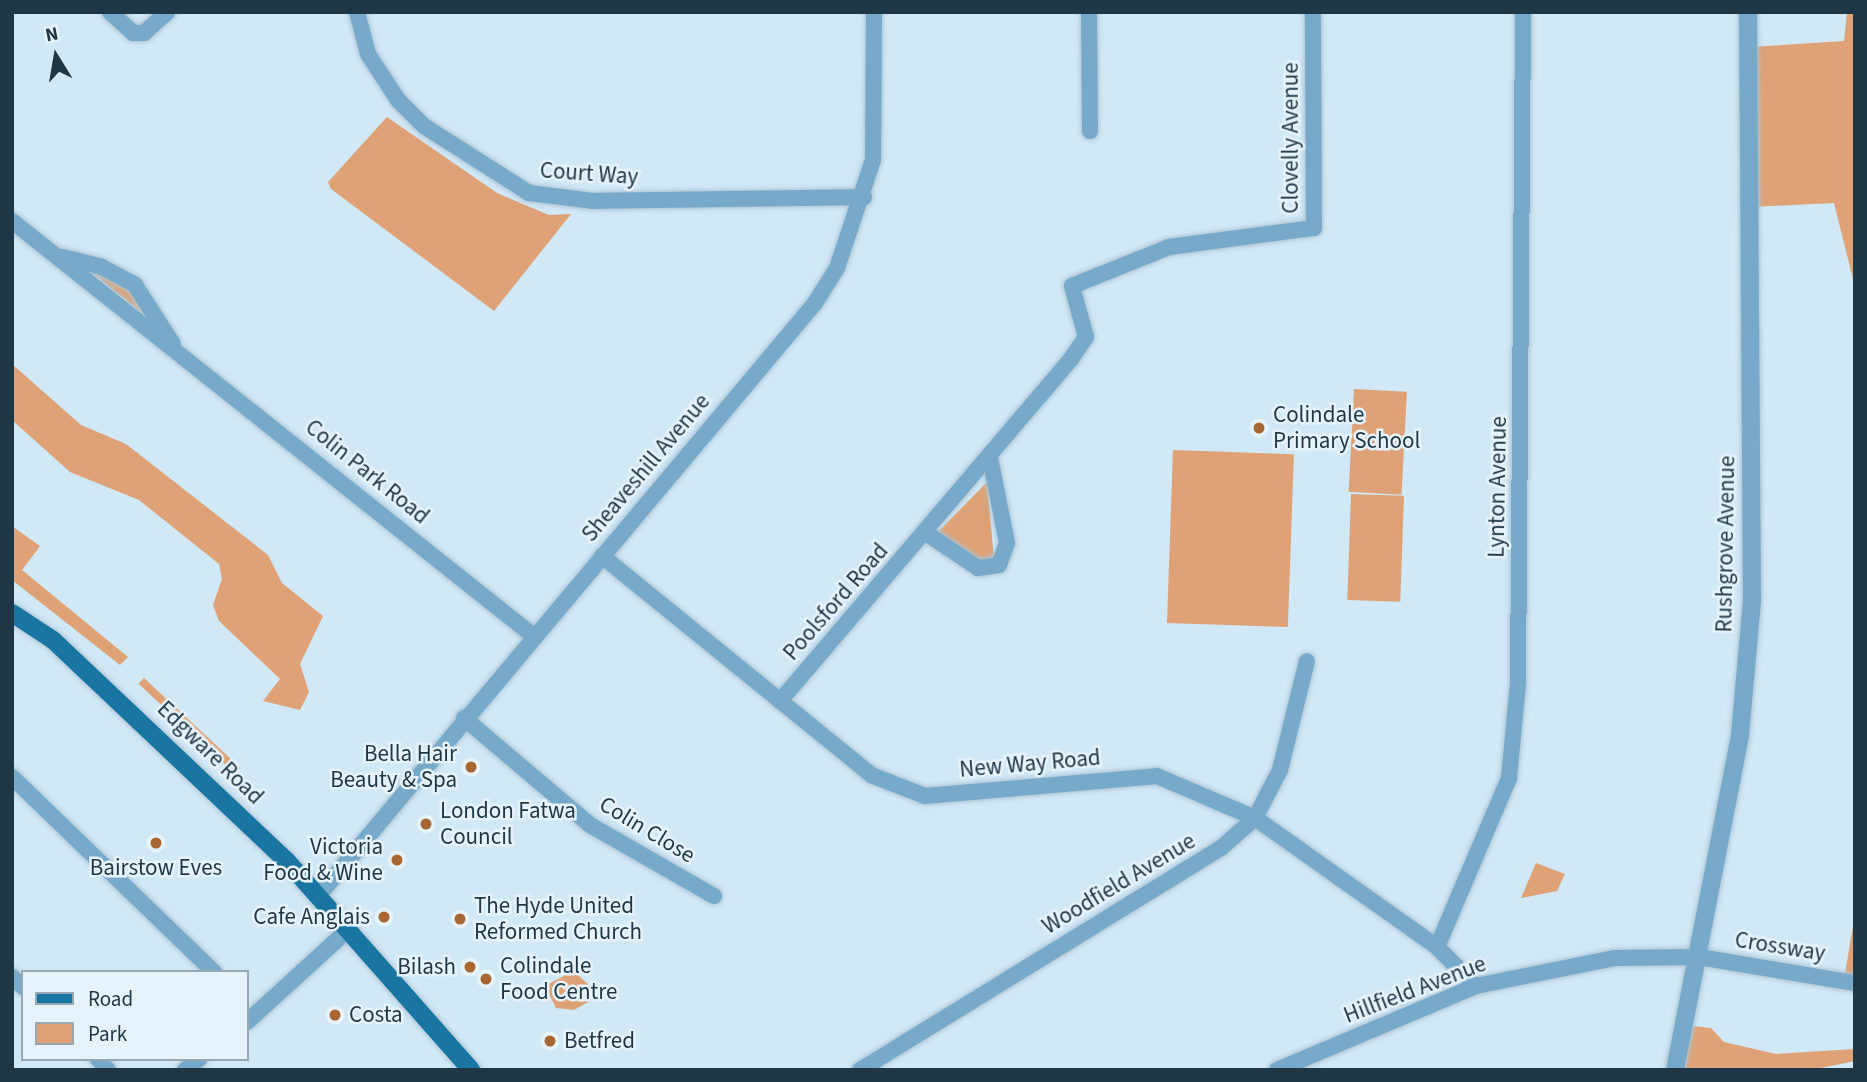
<!DOCTYPE html>
<style>
body{margin:0}
#map{position:relative;width:1867px;height:1082px;overflow:hidden;background:#d1e8f7;font-family:"Source Sans 3",sans-serif}
div>[style]{position:absolute}
.green>*{inset:0;background:#dea276;transform-origin:0 0}
.roads{filter:drop-shadow(0 0 2px #adc5d4) drop-shadow(0 0 2px #adc5d4)}
.minor>*{height:16px;margin:-8px;padding:0 8px;transform-origin:8px;border-radius:8px;background:#77aaca}
.tertiary>*{height:18px;margin:-9px;padding:0 9px;transform-origin:9px;border-radius:9px;background:#77aaca}
.primary>*{height:18px;margin:-9px;padding:0 9px;transform-origin:9px;border-radius:9px;background:#1975a2}
.dots>*{width:19px;height:19px;translate:-50% -50%;box-sizing:border-box;border:4px solid #e7f3fb;border-radius:50%}
span{translate:-50% -50%;white-space:nowrap;text-align:center;line-height:1.15;-webkit-text-stroke:5px #e7f3fb;paint-order:stroke}
.street-label{font-size:23px;color:#1e3746}
.poi-label{font-size:23px;color:#1e3746}
.left{translate:0 -50%;text-align:left}
.right{translate:-100% -50%;text-align:right}
.frame{position:absolute;inset:0;border:14px solid #1e3746;pointer-events:none}
.legend{position:absolute;left:21px;top:970px;width:228px;height:91px;box-sizing:border-box;background:#e7f3fb;border:2px solid #97a8b3;margin:0;padding:9px 12px;list-style:none;font-size:21px;color:#1e3746}
.legend li{display:flex;align-items:center;gap:14px;height:35px}
.legend b{width:35px;border:2px solid #97a8b3}
.north{position:absolute;left:21px;top:21px;width:70px;height:70px;-webkit-text-stroke:5px #e7f3fb;paint-order:stroke;rotate:349deg;font-size:19px;font-weight:700;line-height:28px;text-align:center;color:#1e3746}
.north::after{content:'';display:block;margin:auto;width:24px;height:32px;background:#1e3746;clip-path:polygon(50% 0,100% 100%,50% 72%,0 100%)}
</style>
<div id="map">
<div class="green">
<div style="clip-path:polygon(1847px 12px,1855px 12px,1855px 287px,1834px 203px,1751px 207px,1751px 47px,1844px 41px)"></div>
<div style="clip-path:polygon(387px 117px,497px 193px,549px 215px,571px 214px,494px 311px,331px 189px,328px 182px)"></div>
<div style="clip-path:polygon(89px 270px,130px 287px,160px 328px)"></div>
<div style="clip-path:polygon(12px 364px,81px 425px,126px 444px,268px 555px,282px 583px,323px 616px,300px 664px,309px 692px,300px 710px,263px 701px,280px 679px,219px 621px,213px 605px,222px 579px,219px 564px,139px 500px,70px 472px,12px 420px)"></div>
<div style="left:1354px;top:389px;width:53px;height:103px;rotate:3deg"></div>
<div style="left:1173px;top:450px;width:121px;height:173px;rotate:2deg"></div>
<div style="clip-path:polygon(987px 482px,994px 559px,973px 560px,937px 533px)"></div>
<div style="left:1351px;top:494px;width:53px;height:106px;rotate:2deg"></div>
<div style="clip-path:polygon(12px 526px,40px 546px,22px 570px,128px 657px,120px 665px,12px 580px)"></div>
<div style="left:144px;top:678px;width:132px;height:8px;rotate:43deg"></div>
<div style="clip-path:polygon(1536px 863px,1565px 874px,1557px 891px,1521px 898px)"></div>
<div style="clip-path:polygon(1855px 913px,1855px 982px,1844px 980px)"></div>
<div style="clip-path:polygon(573px 971px,588px 984px,592px 1000px,574px 1010px,556px 1008px,545px 986px)"></div>
<div style="clip-path:polygon(1692px 1026px,1711px 1028px,1724px 1042px,1776px 1054px,1855px 1049px,1855px 1061px,1811px 1070px,1685px 1070px)"></div>
</div>
<div class="roads">
<div class="minor">
<div style="left:110px;top:12px;width:31px;rotate:42deg"></div>
<div style="left:133px;top:33px;width:11px"></div>
<div style="left:144px;top:33px;width:31px;rotate:-42deg"></div>
<div style="left:357px;top:12px;width:43px;rotate:75.3deg"></div>
<div style="left:368px;top:54px;width:55px;rotate:56.9deg"></div>
<div style="left:398px;top:100px;width:37px;rotate:45deg"></div>
<div style="left:424px;top:126px;width:125px;rotate:32.5deg"></div>
<div style="left:529px;top:193px;width:64px;rotate:7.1deg"></div>
<div style="left:593px;top:201px;width:271px;rotate:-0.8deg"></div>
<div style="left:1089px;top:12px;width:119px;rotate:89.5deg"></div>
<div style="left:12px;top:221px;width:663px;rotate:38.51deg"></div>
<div style="left:63px;top:257px;width:38px;rotate:14deg"></div>
<div style="left:100px;top:266px;width:40px;rotate:28deg"></div>
<div style="left:135px;top:285px;width:70px;rotate:57.2deg"></div>
<div style="left:926px;top:533px;width:63px;rotate:33.9deg"></div>
<div style="left:978px;top:568px;width:21px;rotate:-8deg"></div>
<div style="left:999px;top:565px;width:23px;rotate:-70deg"></div>
<div style="left:1007px;top:543px;width:87px;rotate:-101.3deg"></div>
<div style="left:602px;top:556px;width:347px;rotate:39.1deg"></div>
<div style="left:871px;top:775px;width:58px;rotate:21.3deg"></div>
<div style="left:925px;top:796px;width:233px;rotate:-4.9deg"></div>
<div style="left:1157px;top:776px;width:107px;rotate:23.2deg"></div>
<div style="left:1255px;top:818px;width:223px;rotate:35.3deg"></div>
<div style="left:1437px;top:947px;width:55px;rotate:45deg"></div>
<div style="left:780px;top:701px;width:449px;rotate:-49.6deg"></div>
<div style="left:1071px;top:359px;width:27px;rotate:-56deg"></div>
<div style="left:1086px;top:337px;width:53px;rotate:-105.4deg"></div>
<div style="left:1072px;top:286px;width:105px;rotate:-21.9deg"></div>
<div style="left:1169px;top:247px;width:146px;rotate:-7.5deg"></div>
<div style="left:1314px;top:228px;width:216px;rotate:-90.3deg"></div>
<div style="left:464px;top:718px;width:165px;rotate:40.3deg"></div>
<div style="left:590px;top:825px;width:143px;rotate:29.8deg"></div>
<div style="left:12px;top:777px;width:281px;rotate:44deg"></div>
<div style="left:319px;top:895px;width:772px;rotate:-50.04deg"></div>
<div style="left:815px;top:303px;width:41px;rotate:-57.8deg"></div>
<div style="left:837px;top:268px;width:114px;rotate:-71.6deg"></div>
<div style="left:873px;top:160px;width:148px;rotate:-89.6deg"></div>
<div style="left:1437px;top:947px;width:184px;rotate:-66.9deg"></div>
<div style="left:1509px;top:778px;width:96px;rotate:-84.6deg"></div>
<div style="left:1518px;top:682px;width:670px;rotate:-89.57deg"></div>
<div style="left:12px;top:977px;width:15px;rotate:42deg"></div>
<div style="left:247px;top:1022px;width:139px;rotate:-42.4deg"></div>
<div style="left:98px;top:1059px;width:15px;rotate:48deg"></div>
<div style="left:185px;top:1070px;width:18px;rotate:-38deg"></div>
<div style="left:860px;top:1070px;width:424px;rotate:-31.6deg"></div>
<div style="left:1221px;top:848px;width:45px;rotate:-41.4deg"></div>
<div style="left:1255px;top:818px;width:54px;rotate:-62.5deg"></div>
<div style="left:1280px;top:770px;width:112px;rotate:-76.1deg"></div>
<div style="left:1277px;top:1070px;width:216px;rotate:-22.9deg"></div>
<div style="left:1476px;top:986px;width:142px;rotate:-11.4deg"></div>
<div style="left:1615px;top:958px;width:84px;rotate:-0.7deg"></div>
<div style="left:1699px;top:957px;width:158px;rotate:9.5deg"></div>
</div>
<div class="tertiary">
<div style="left:1675px;top:1070px;width:341px;rotate:-79deg"></div>
<div style="left:1740px;top:735px;width:136px;rotate:-84.9deg"></div>
<div style="left:1752px;top:600px;width:588px;rotate:-90.39deg"></div>
</div>
<div class="primary">
<div style="left:12px;top:613px;width:49px;rotate:33.4deg"></div>
<div style="left:53px;top:640px;width:320px;rotate:43.4deg"></div>
<div style="left:286px;top:860px;width:280px;rotate:48.6deg"></div>
</div>
</div>
<div class="dots">
<div style="left:1259px;top:428px;background:#a76632"></div>
<div style="left:471px;top:767px;background:#a76632"></div>
<div style="left:426px;top:824px;background:#a76632"></div>
<div style="left:156px;top:843px;background:#a76632"></div>
<div style="left:397px;top:860px;background:#a76632"></div>
<div style="left:384px;top:917px;background:#a76632"></div>
<div style="left:460px;top:919px;background:#a76632"></div>
<div style="left:470px;top:967px;background:#a76632"></div>
<div style="left:486px;top:979px;background:#a76632"></div>
<div style="left:335px;top:1015px;background:#a76632"></div>
<div style="left:550px;top:1041px;background:#a76632"></div>
</div>
<div class="street-label">
<span style="left:1291px;top:138px;rotate:-90deg">Clovelly Avenue</span>
<span style="left:589px;top:174px;rotate:4deg">Court Way</span>
<span style="left:646px;top:468px;rotate:-50deg">Sheaveshill Avenue</span>
<span style="left:367px;top:472px;rotate:39deg">Colin Park Road</span>
<span style="left:1498px;top:487px;rotate:-89deg">Lynton Avenue</span>
<span style="left:1726px;top:544px;rotate:-89deg">Rushgrove Avenue</span>
<span style="left:836px;top:602px;rotate:-49deg">Poolsford Road</span>
<span style="left:210px;top:753px;rotate:44deg">Edgware Road</span>
<span style="left:1030px;top:764px;rotate:-5deg">New Way Road</span>
<span style="left:647px;top:830px;rotate:31deg">Colin Close</span>
<span style="left:1119px;top:884px;rotate:-31deg">Woodfield Avenue</span>
<span style="left:1780px;top:947px;rotate:9deg">Crossway</span>
<span style="left:1415px;top:990px;rotate:-21deg">Hillfield Avenue</span>
</div>
<div class="poi-label">
<span class="left" style="left:1273px;top:428px">Colindale<br>Primary School</span>
<span class="right" style="left:457px;top:767px">Bella Hair<br>Beauty &amp; Spa</span>
<span class="left" style="left:440px;top:824px">London Fatwa<br>Council</span>
<span class="right" style="left:383px;top:860px">Victoria<br>Food &amp; Wine</span>
<span style="left:156px;top:868px">Bairstow Eves</span>
<span class="left" style="left:474px;top:919px">The Hyde United<br>Reformed Church</span>
<span class="right" style="left:370px;top:917px">Cafe Anglais</span>
<span class="left" style="left:500px;top:979px">Colindale<br>Food Centre</span>
<span class="right" style="left:456px;top:967px">Bilash</span>
<span class="left" style="left:349px;top:1015px">Costa</span>
<span class="left" style="left:564px;top:1041px">Betfred</span>
</div>
<div class="frame"></div>
<ul class="legend">
<li><b style="height:9px;background:#1975a2"></b>Road</li>
<li><b style="height:19px;background:#dea276"></b>Park</li>
</ul>
<div class="north">N</div>
</div>
